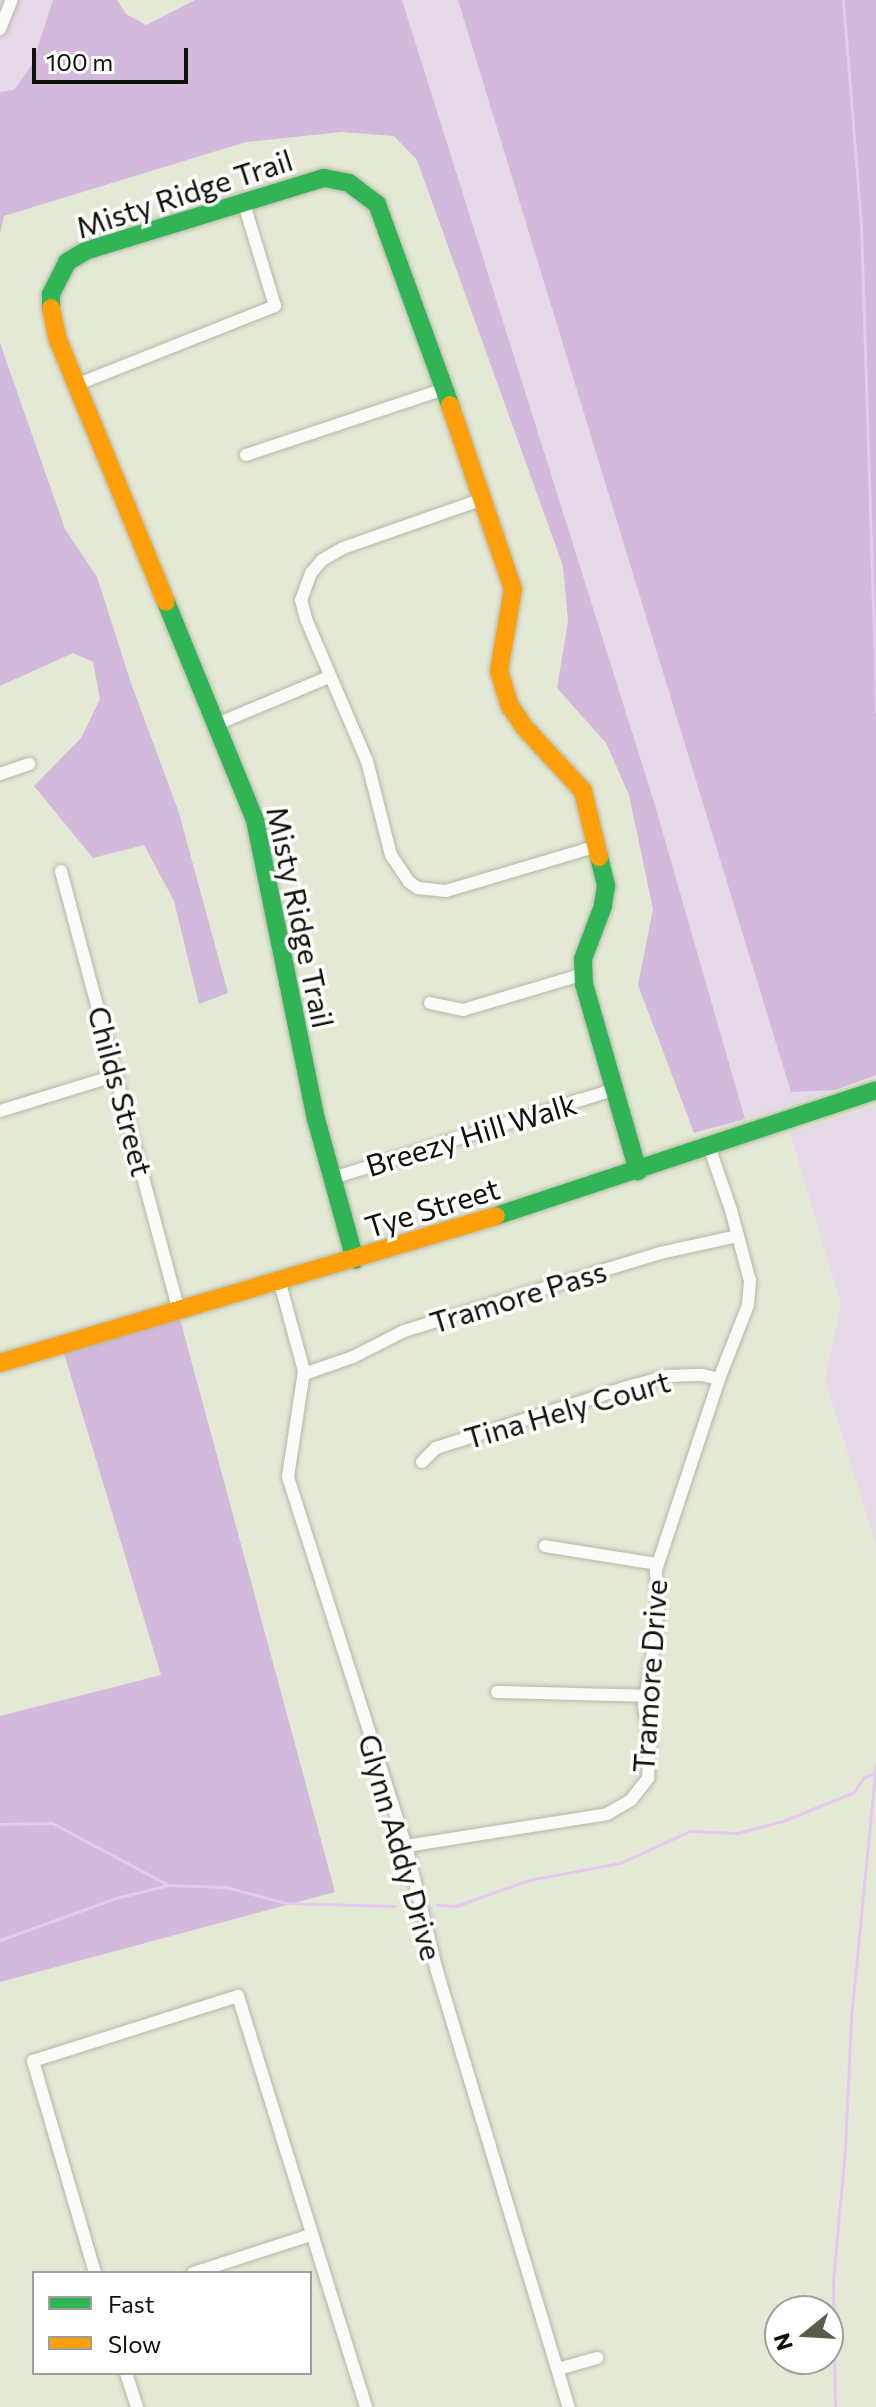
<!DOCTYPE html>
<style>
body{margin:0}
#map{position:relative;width:876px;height:2407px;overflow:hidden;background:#e4e9d5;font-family:Commissioner,sans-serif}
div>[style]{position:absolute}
.green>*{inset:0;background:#e6d9e8}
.forest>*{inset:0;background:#d3b9dc}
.stream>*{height:3px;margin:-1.5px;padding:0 1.5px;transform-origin:1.5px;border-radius:1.5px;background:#e5c9f1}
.roads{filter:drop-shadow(0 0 2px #b4b8a8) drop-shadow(0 0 2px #b4b8a8)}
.street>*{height:12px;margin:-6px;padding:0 6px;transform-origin:6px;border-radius:6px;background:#fbfcf9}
.fast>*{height:18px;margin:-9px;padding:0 9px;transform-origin:9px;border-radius:9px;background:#30b455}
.slow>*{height:18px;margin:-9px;padding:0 9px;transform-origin:9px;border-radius:9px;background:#ff9f0a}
span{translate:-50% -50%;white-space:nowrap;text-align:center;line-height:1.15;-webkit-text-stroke:7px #fff;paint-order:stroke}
.street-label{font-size:30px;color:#0f1206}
.legend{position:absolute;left:32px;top:2271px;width:280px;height:104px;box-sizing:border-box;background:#fff;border:2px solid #9fa09b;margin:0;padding:10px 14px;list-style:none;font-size:24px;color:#0f1206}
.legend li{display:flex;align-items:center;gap:16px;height:40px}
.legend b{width:40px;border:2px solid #9fa09b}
.north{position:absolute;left:764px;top:2295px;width:80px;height:80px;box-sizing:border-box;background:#fff;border:2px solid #9fa09b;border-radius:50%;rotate:252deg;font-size:22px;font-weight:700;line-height:32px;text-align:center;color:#0f1206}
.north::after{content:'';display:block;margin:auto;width:28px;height:36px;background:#5a5d4e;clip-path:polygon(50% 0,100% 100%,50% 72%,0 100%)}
.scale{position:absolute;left:32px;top:48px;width:156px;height:36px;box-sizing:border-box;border:4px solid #0f1206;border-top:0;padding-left:10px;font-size:24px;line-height:28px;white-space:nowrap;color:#0f1206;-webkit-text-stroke:6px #fff;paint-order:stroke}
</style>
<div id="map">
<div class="green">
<div style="clip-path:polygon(0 0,53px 0,33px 65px,14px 90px,0 92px)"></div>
<div style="clip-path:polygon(402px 0,458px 0,791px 1091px,835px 1090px,745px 1119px,654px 802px)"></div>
<div style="clip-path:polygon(876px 1106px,876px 1545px,825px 1379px,841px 1304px,790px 1133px)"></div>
</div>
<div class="forest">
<div style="clip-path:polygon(53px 0,117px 0,126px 14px,146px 25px,195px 0,402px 0,654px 802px,745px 1119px,694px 1133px,638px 985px,653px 909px,629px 795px,606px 743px,557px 688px,568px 621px,563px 566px,417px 160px,394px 136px,342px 132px,246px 142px,4px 216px,0 233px,0 92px,14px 90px,32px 65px)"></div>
<div style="clip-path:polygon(458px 0,876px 0,876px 1075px,835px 1090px,791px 1092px)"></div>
<div style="clip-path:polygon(0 343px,65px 529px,97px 577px,131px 683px,179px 813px,228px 993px,199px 1004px,174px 901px,144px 845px,93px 858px,34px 786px,81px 738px,100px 699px,93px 662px,73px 653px,0 686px)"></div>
<div style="clip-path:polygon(180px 1319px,335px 1892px,0 1982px,0 1716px,161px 1675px,63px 1350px)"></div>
</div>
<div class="stream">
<div style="left:843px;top:0;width:225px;rotate:85.4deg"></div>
<div style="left:861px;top:224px;width:488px;rotate:88.2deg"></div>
<div style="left:0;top:1824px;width:52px;rotate:-1.1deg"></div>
<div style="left:52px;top:1823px;width:132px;rotate:28.1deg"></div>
<div style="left:168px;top:1885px;width:58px;rotate:2deg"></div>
<div style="left:226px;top:1887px;width:61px;rotate:15.2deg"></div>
<div style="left:285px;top:1903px;width:110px;rotate:1.6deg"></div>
<div style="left:437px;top:1905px;width:19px;rotate:3deg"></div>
<div style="left:456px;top:1906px;width:77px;rotate:-19.6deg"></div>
<div style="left:529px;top:1880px;width:93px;rotate:-10.6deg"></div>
<div style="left:620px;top:1863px;width:77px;rotate:-24.6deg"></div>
<div style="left:690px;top:1831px;width:47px;rotate:2.4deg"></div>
<div style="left:737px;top:1833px;width:48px;rotate:-14.6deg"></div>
<div style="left:783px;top:1821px;width:77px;rotate:-22.2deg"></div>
<div style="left:854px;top:1792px;width:18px;rotate:-56deg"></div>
<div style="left:864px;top:1777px;width:12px;rotate:-20deg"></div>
<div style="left:0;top:1940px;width:123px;rotate:-19.9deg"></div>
<div style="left:116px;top:1898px;width:54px;rotate:-14deg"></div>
<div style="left:835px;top:2407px;width:126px;rotate:-90.9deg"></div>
<div style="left:833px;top:2281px;width:132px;rotate:-84.8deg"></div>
<div style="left:845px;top:2150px;width:132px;rotate:-87.4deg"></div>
<div style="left:851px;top:2018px;width:256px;rotate:-84.4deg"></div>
</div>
<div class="roads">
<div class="street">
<div style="left:0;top:29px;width:31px;rotate:-68deg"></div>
<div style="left:78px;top:384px;width:212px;rotate:-21.6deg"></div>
<div style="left:275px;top:306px;width:110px;rotate:-106.9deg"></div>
<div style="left:246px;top:455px;width:209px;rotate:-18.4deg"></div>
<div style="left:483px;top:499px;width:148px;rotate:160.7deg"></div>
<div style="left:343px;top:548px;width:24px;rotate:150deg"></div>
<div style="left:322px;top:560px;width:17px;rotate:130deg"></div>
<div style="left:311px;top:573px;width:29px;rotate:110deg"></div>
<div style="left:301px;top:600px;width:20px;rotate:75deg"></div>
<div style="left:306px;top:619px;width:155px;rotate:66.8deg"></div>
<div style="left:367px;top:761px;width:97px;rotate:75.7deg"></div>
<div style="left:391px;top:855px;width:32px;rotate:56deg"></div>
<div style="left:409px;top:882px;width:11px;rotate:34deg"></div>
<div style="left:418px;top:888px;width:28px;rotate:6deg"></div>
<div style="left:446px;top:891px;width:159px;rotate:-16.5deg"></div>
<div style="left:217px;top:724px;width:121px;rotate:-22.8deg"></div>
<div style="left:0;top:774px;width:31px;rotate:-19deg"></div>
<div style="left:61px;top:871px;width:457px;rotate:75deg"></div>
<div style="left:430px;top:1003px;width:34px;rotate:12deg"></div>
<div style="left:463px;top:1010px;width:126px;rotate:-16.6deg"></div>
<div style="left:0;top:1111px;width:122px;rotate:-17.1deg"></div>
<div style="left:330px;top:1179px;width:296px;rotate:-17.5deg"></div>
<div style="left:280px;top:1283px;width:91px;rotate:74.7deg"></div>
<div style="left:304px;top:1371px;width:107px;rotate:98.6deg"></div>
<div style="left:288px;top:1477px;width:387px;rotate:72.3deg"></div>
<div style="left:406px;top:1846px;width:129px;rotate:76.1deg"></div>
<div style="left:437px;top:1971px;width:456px;rotate:73.2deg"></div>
<div style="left:304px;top:1371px;width:4px;rotate:34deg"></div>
<div style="left:307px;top:1373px;width:49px;rotate:-19.2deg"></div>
<div style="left:353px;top:1357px;width:57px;rotate:-27deg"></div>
<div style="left:404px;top:1331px;width:268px;rotate:-16.9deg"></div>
<div style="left:660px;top:1253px;width:80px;rotate:-12.3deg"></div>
<div style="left:422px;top:1462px;width:20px;rotate:-45deg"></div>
<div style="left:436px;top:1448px;width:197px;rotate:-17.7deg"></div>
<div style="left:624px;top:1388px;width:46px;rotate:-15.3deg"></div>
<div style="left:668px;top:1376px;width:34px;rotate:-2deg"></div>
<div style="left:702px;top:1375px;width:17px;rotate:13deg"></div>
<div style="left:545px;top:1546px;width:113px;rotate:9.1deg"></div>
<div style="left:497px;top:1692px;width:149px;rotate:1.5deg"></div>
<div style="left:406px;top:1846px;width:204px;rotate:-9deg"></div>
<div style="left:607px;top:1814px;width:28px;rotate:-30deg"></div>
<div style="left:631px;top:1800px;width:28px;rotate:-52deg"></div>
<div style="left:648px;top:1778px;width:34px;rotate:-87deg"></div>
<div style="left:650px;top:1744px;width:38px;rotate:-99deg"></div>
<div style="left:644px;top:1706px;width:68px;rotate:-80.7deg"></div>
<div style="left:655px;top:1639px;width:37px;rotate:-85deg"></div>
<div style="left:658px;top:1602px;width:32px;rotate:-94deg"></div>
<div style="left:656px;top:1570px;width:201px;rotate:-71.7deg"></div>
<div style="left:719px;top:1379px;width:79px;rotate:-68.6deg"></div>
<div style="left:748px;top:1305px;width:24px;rotate:-85deg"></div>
<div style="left:750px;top:1281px;width:73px;rotate:-105deg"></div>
<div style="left:731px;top:1210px;width:68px;rotate:-109deg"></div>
<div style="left:95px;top:2273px;width:221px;rotate:-106.3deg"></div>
<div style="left:33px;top:2061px;width:215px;rotate:-17.6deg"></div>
<div style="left:238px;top:1996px;width:430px;rotate:72.7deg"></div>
<div style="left:193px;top:2273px;width:124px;rotate:-17.9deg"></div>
<div style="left:558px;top:2369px;width:41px;rotate:-15.8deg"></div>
<div style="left:126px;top:2373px;width:36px;rotate:72deg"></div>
</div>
<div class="fast">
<div style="left:51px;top:308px;width:14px;rotate:-90deg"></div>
<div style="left:51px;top:294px;width:36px;rotate:-63deg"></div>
<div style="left:67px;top:262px;width:21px;rotate:-31deg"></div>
<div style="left:85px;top:251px;width:250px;rotate:-17deg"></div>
<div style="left:324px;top:178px;width:25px;rotate:11deg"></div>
<div style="left:349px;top:183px;width:35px;rotate:37deg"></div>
<div style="left:377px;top:204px;width:214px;rotate:70deg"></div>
<div style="left:166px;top:602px;width:235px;rotate:67.8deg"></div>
<div style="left:255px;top:820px;width:305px;rotate:78.5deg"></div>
<div style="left:316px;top:1119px;width:146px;rotate:74.5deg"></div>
<div style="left:599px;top:857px;width:30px;rotate:76deg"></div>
<div style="left:606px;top:886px;width:20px;rotate:99deg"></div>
<div style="left:603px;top:906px;width:57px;rotate:110.7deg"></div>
<div style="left:583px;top:959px;width:25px;rotate:88deg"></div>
<div style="left:584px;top:984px;width:195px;rotate:73.9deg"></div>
<div style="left:496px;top:1216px;width:400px;rotate:-18.3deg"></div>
</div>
<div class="slow">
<div style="left:51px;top:308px;width:33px;rotate:78deg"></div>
<div style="left:58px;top:340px;width:283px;rotate:67.6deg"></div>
<div style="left:450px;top:405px;width:194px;rotate:71.1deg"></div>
<div style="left:513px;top:589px;width:83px;rotate:99.7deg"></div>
<div style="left:499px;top:671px;width:37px;rotate:73deg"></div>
<div style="left:510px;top:706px;width:25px;rotate:56deg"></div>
<div style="left:524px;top:727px;width:87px;rotate:47.3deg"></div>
<div style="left:583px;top:791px;width:68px;rotate:76.4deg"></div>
<div style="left:0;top:1363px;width:517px;rotate:-16.51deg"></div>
</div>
</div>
<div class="street-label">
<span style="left:184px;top:193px;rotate:-18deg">Misty Ridge Trail</span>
<span style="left:301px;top:917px;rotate:78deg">Misty Ridge Trail</span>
<span style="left:121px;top:1091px;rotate:75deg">Childs Street</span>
<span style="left:471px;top:1134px;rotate:-17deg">Breezy Hill Walk</span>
<span style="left:432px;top:1207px;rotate:-17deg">Tye Street</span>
<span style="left:518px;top:1296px;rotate:-17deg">Tramore Pass</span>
<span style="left:567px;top:1409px;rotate:-16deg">Tina Hely Court</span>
<span style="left:649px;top:1676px;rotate:-86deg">Tramore Drive</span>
<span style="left:401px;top:1847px;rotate:74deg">Glynn Addy Drive</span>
</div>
<ul class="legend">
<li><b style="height:10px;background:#30b455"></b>Fast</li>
<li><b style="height:10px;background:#ff9f0a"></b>Slow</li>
</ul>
<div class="north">N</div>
<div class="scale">100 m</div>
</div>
